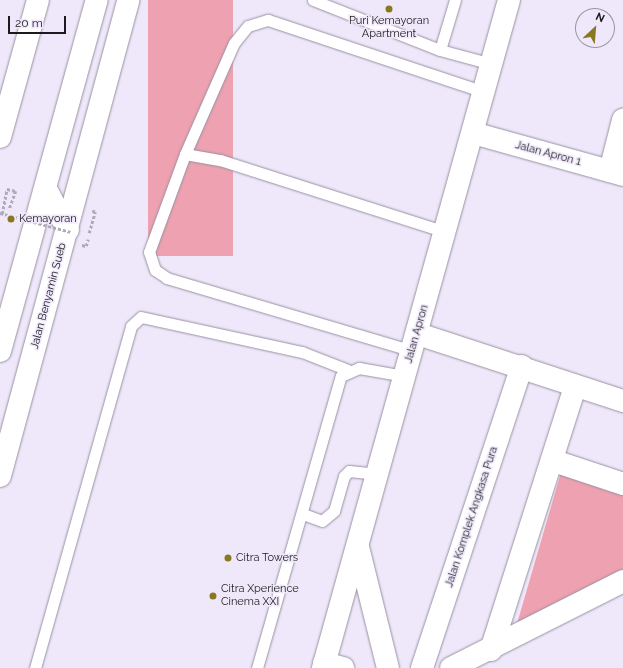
<!DOCTYPE html>
<style>
body{margin:0}
#map{position:relative;width:623px;height:668px;overflow:hidden;background:#efe8fa;font-family:Raleway,sans-serif}
div>[style]{position:absolute}
.green>*{inset:0;background:#eea1b0;transform-origin:0 0}
.path>*{height:2.5px;margin-top:-1.25px;transform-origin:0;background:repeating-linear-gradient(90deg,#b0aab8 0 3px,transparent 0 5px)}
.roads{filter:drop-shadow(0 0 1px #9891a2) drop-shadow(0 0 1px #9891a2)}
.service>*{height:11px;margin:-5.5px;padding:0 5.5px;transform-origin:5.5px;border-radius:5.5px;background:#fff}
.minor>*{height:22px;margin:-11px;padding:0 11px;transform-origin:11px;border-radius:11px;background:#fff}
.secondary>*{height:22px;margin:-11px;padding:0 11px;transform-origin:11px;border-radius:11px;background:#fff}
.primary>*{height:22px;margin:-11px;padding:0 11px;transform-origin:11px;border-radius:11px;background:#fff}
.path-bridge>*{height:2.5px;margin-top:-1.25px;transform-origin:0;background:repeating-linear-gradient(90deg,#b0aab8 0 3px,transparent 0 5px)}
.dots>*{width:11px;height:11px;translate:-50% -50%;box-sizing:border-box;border:2px solid #efe8fa;border-radius:50%}
span{translate:-50% -50%;white-space:nowrap;text-align:center;line-height:1.15;-webkit-text-stroke:3px #efe8fa;paint-order:stroke}
.poi-label{font-size:11px;color:#1c191f}
.left{translate:0 -50%;text-align:left}
.street-label{font-size:11px;color:#1c191f}
.north{position:absolute;left:575px;top:8px;width:40px;height:40px;box-sizing:border-box;background:#efe8fa;border:1px solid #9b95a2;border-radius:50%;rotate:26deg;font-size:11px;font-weight:700;line-height:16px;text-align:center;color:#1c191f}
.north::after{content:'';display:block;margin:auto;width:14px;height:18px;background:#89791e;clip-path:polygon(50% 0,100% 100%,50% 72%,0 100%)}
.scale{position:absolute;left:8px;top:16px;width:58px;height:18px;box-sizing:border-box;border:2px solid #1c191f;border-top:0;padding-left:5px;font-size:12px;line-height:14px;white-space:nowrap;color:#1c191f;-webkit-text-stroke:3px #efe8fa;paint-order:stroke}
</style>
<div id="map">
<div class="green">
<div style="left:148px;top:0;width:85px;height:256px"></div>
<div style="clip-path:polygon(562px 469px,623px 488px,623px 571px,516px 627px)"></div>
</div>
<div class="path">
<div style="left:2px;top:214px;width:25px;rotate:-79deg"></div>
<div style="left:7px;top:189px;width:9px;rotate:13deg"></div>
<div style="left:16px;top:191px;width:20px;rotate:110deg"></div>
<div style="left:89px;top:233px;width:22px;rotate:-74deg"></div>
<div style="left:95px;top:212px;width:3px;rotate:-162deg"></div>
<div style="left:82px;top:245px;width:4px;rotate:14deg"></div>
<div style="left:86px;top:246px;width:7px;rotate:-74deg"></div>
</div>
<div class="roads">
<div class="service">
<div style="left:313px;top:0;width:136px;rotate:21.5deg"></div>
<div style="left:440px;top:50px;width:54px;rotate:15.1deg"></div>
<div style="left:440px;top:50px;width:52px;rotate:-73.3deg"></div>
<div style="left:185px;top:154px;width:121px;rotate:-66.2deg"></div>
<div style="left:234px;top:43px;width:22px;rotate:-51deg"></div>
<div style="left:248px;top:26px;width:21px;rotate:-17deg"></div>
<div style="left:268px;top:20px;width:228px;rotate:18.4deg"></div>
<div style="left:413px;top:351px;width:257px;rotate:-163.5deg"></div>
<div style="left:167px;top:278px;width:14px;rotate:-146deg"></div>
<div style="left:155px;top:270px;width:19px;rotate:-108deg"></div>
<div style="left:149px;top:252px;width:104px;rotate:-69.8deg"></div>
<div style="left:185px;top:154px;width:36px;rotate:10deg"></div>
<div style="left:220px;top:160px;width:237px;rotate:17.7deg"></div>
<div style="left:303px;top:514px;width:20px;rotate:20deg"></div>
<div style="left:322px;top:521px;width:16px;rotate:-40deg"></div>
<div style="left:334px;top:511px;width:36px;rotate:-74deg"></div>
<div style="left:344px;top:476px;width:7px;rotate:-45deg"></div>
<div style="left:349px;top:471px;width:29px;rotate:6deg"></div>
<div style="left:35px;top:668px;width:355px;rotate:-74.3deg"></div>
<div style="left:131px;top:326px;width:13px;rotate:-42deg"></div>
<div style="left:141px;top:317px;width:165px;rotate:12.3deg"></div>
<div style="left:302px;top:352px;width:49px;rotate:21.4deg"></div>
<div style="left:257px;top:668px;width:304px;rotate:-74deg"></div>
<div style="left:341px;top:376px;width:20px;rotate:-24deg"></div>
<div style="left:359px;top:368px;width:47px;rotate:9.9deg"></div>
</div>
<div class="minor">
<div style="left:473px;top:133px;width:156px;rotate:15.6deg"></div>
<div style="left:610px;top:171px;width:53px;rotate:-75.7deg"></div>
<div style="left:418px;top:334px;width:216px;rotate:18.1deg"></div>
<div style="left:554px;top:461px;width:73px;rotate:18.4deg"></div>
<div style="left:358px;top:547px;width:125px;rotate:76.1deg"></div>
<div style="left:491px;top:650px;width:277px;rotate:-72.3deg"></div>
<div style="left:324px;top:663px;width:20px;rotate:15deg"></div>
<div style="left:323px;top:668px;width:693px;rotate:-74.44deg"></div>
<div style="left:422px;top:668px;width:318px;rotate:-71.7deg"></div>
<div style="left:451px;top:668px;width:193px;rotate:-26.8deg"></div>
</div>
<div class="secondary">
<div style="left:0;top:476px;width:493px;rotate:-74.9deg"></div>
</div>
<div class="primary">
<div style="left:0;top:137px;width:142px;rotate:-74.5deg"></div>
<div style="left:47px;top:191px;width:44px;rotate:61.7deg"></div>
<div style="left:0;top:351px;width:364px;rotate:-74.6deg"></div>
</div>
</div>
<div class="path-bridge">
<div style="left:0;top:213px;width:73px;rotate:15deg"></div>
</div>
<div class="dots">
<div style="left:389px;top:9px;background:#89791e"></div>
<div style="left:11px;top:219px;background:#89791e"></div>
<div style="left:228px;top:558px;background:#89791e"></div>
<div style="left:213px;top:596px;background:#89791e"></div>
</div>
<div class="poi-label">
<span style="left:389px;top:28px">Puri Kemayoran<br>Apartment</span>
<span class="left" style="left:19px;top:219px">Kemayoran</span>
<span class="left" style="left:236px;top:558px">Citra Towers</span>
<span class="left" style="left:221px;top:596px">Citra Xperience<br>Cinema XXI</span>
</div>
<div class="street-label">
<span style="left:548px;top:154px;rotate:15deg">Jalan Apron 1</span>
<span style="left:49px;top:296px;rotate:-75deg">Jalan Benyamin Sueb</span>
<span style="left:417px;top:334px;rotate:-74deg">Jalan Apron</span>
<span style="left:472px;top:517px;rotate:-72deg">Jalan Komplek Angkasa Pura</span>
</div>
<div class="north">N</div>
<div class="scale">20 m</div>
</div>
